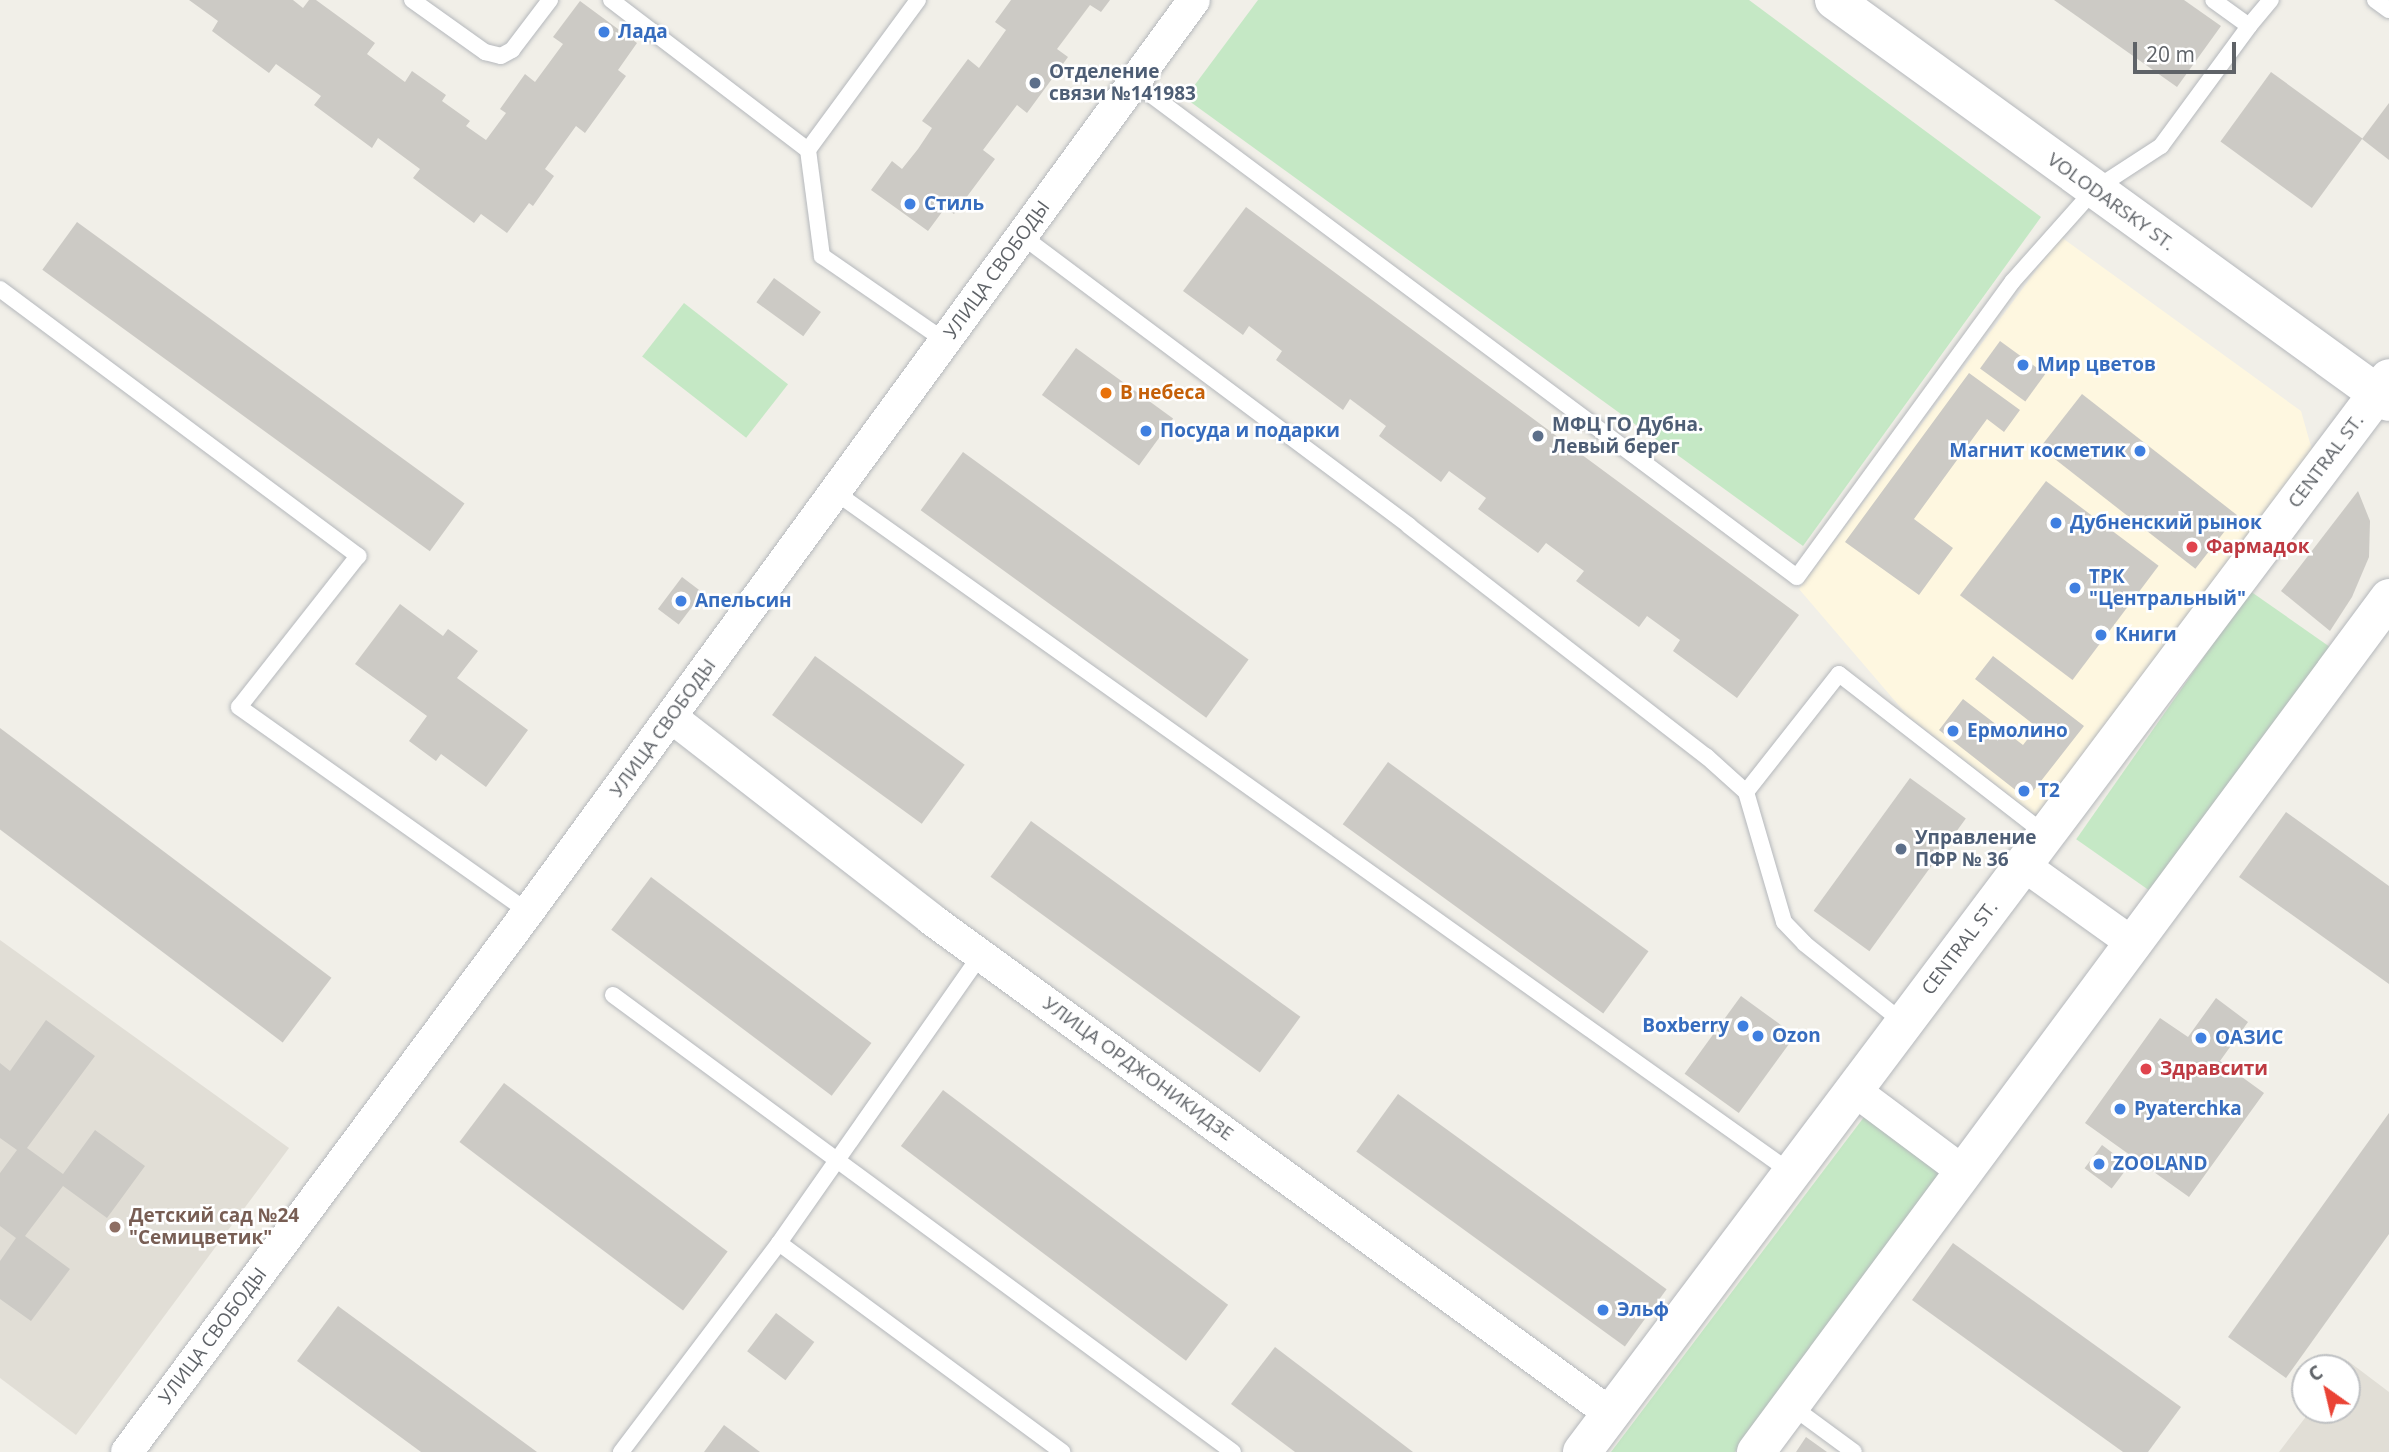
<!DOCTYPE html>
<meta charset="utf-8">
<style>
body{margin:0}
#map{position:relative;width:2389px;height:1452px;overflow:hidden;background:#f1efe8;font-family:"Open Sans",sans-serif}
div>[style]{position:absolute}
.commercial>*{inset:0;background:#fef7e0}
.education>*{inset:0;background:#e1ded6}
.green>*{inset:0;background:#c5e8c5;transform-origin:0 0}
.building>*{inset:0;background:#cccac5;transform-origin:0 0}
.roads{filter:drop-shadow(0 0 2px #b5b8bc) drop-shadow(0 0 2px #b5b8bc)}
.lane>*{height:16px;margin:-8px;padding:0 8px;transform-origin:8px;border-radius:8px;background:#fff}
.street>*{height:32px;margin:-16px;padding:0 16px;transform-origin:16px;border-radius:16px;background:#fff}
.secondary>*{height:38px;margin:-19px;padding:0 19px;transform-origin:19px;border-radius:19px;background:#fff}
.dots>*{width:19px;height:19px;translate:-50% -50%;box-sizing:border-box;border:4px solid #fff;border-radius:50%}
span{translate:-50% -50%;white-space:nowrap;text-align:center;line-height:1.15;-webkit-text-stroke:5px #fff;paint-order:stroke}
.shop-label{font-size:19px;color:#366cbe;font-weight:700}
.left{translate:0 -50%;text-align:left}
.right{translate:-100% -50%;text-align:right}
.service-label{font-size:19px;color:#4e5e75;font-weight:700}
.street-label{font-size:19px;color:#5f6368}
.food-label{font-size:19px;color:#c56008;font-weight:700}
.health-label{font-size:19px;color:#be3a42;font-weight:700}
.education-label{font-size:19px;color:#785e54;font-weight:700}
.north{position:absolute;left:2291px;top:1354px;width:70px;height:70px;box-sizing:border-box;background:#fff;border:2px solid #bfc1c3;border-radius:50%;rotate:326deg;font-size:19px;font-weight:700;line-height:28px;text-align:center;color:#5f6368}
.north::after{content:'';display:block;margin:auto;width:24px;height:32px;background:#ea4335;clip-path:polygon(50% 0,100% 100%,50% 72%,0 100%)}
.scale{position:absolute;left:2133px;top:42px;width:103px;height:32px;box-sizing:border-box;border:4px solid #5f6368;border-top:0;padding-left:9px;font-size:21px;line-height:24px;white-space:nowrap;color:#5f6368;-webkit-text-stroke:5px #fff;paint-order:stroke}
</style>
<div id="map">
<div class="commercial">
<div style="clip-path:polygon(2061px 237px,2301px 411px,2314px 457px,2040px 819px,1907px 715px,1799px 589px)"></div>
</div>
<div class="education">
<div style="clip-path:polygon(0 940px,289px 1148px,76px 1435px,0 1378px)"></div>
<div style="clip-path:polygon(2348px 1361px,2389px 1392px,2389px 1452px,2279px 1452px,2311px 1410px,2347px 1410px,2347px 1368px,2342px 1368px)"></div>
</div>
<div class="green">
<div style="clip-path:polygon(1258px 0,1749px 0,2041px 217px,1803px 546px,1185px 98px)"></div>
<div style="left:684px;top:303px;width:132px;height:68px;rotate:38deg"></div>
<div style="left:2250px;top:591px;width:105px;height:303px;rotate:35deg"></div>
<div style="clip-path:polygon(1864px 1117px,1941px 1174px,1735px 1452px,1611px 1452px)"></div>
</div>
<div class="building">
<div style="clip-path:polygon(189px 0,293px 0,303px 8px,309px 0,316px 0,375px 43px,367px 54px,405px 82px,412px 71px,446px 95px,442px 101px,470px 121px,466px 126px,486px 140px,506px 113px,500px 109px,525px 74px,535px 82px,563px 44px,553px 37px,580px 1px,637px 43px,618px 70px,626px 76px,585px 133px,576px 126px,545px 169px,554px 176px,533px 206px,529px 203px,507px 233px,481px 214px,474px 223px,413px 178px,420px 169px,378px 138px,372px 148px,314px 105px,321px 96px,276px 64px,269px 73px,212px 31px,218px 21px)"></div>
<div style="clip-path:polygon(1011px 0,1110px 0,1101px 12px,1090px 5px,1057px 49px,1068px 57px,1027px 113px,1017px 105px,983px 150px,995px 159px,954px 214px,945px 208px,928px 231px,871px 190px,892px 161px,902px 169px,918px 149px,932px 128px,922px 121px,968px 59px,979px 68px,1006px 30px,995px 22px)"></div>
<div style="clip-path:polygon(2054px 0,2184px 0,2221px 26px,2177px 87px)"></div>
<div style="left:2271px;top:72px;width:113px;height:86px;rotate:36deg"></div>
<div style="clip-path:polygon(2389px 103px,2389px 160px,2362px 139px)"></div>
<div style="clip-path:polygon(1246px 207px,1799px 615px,1737px 698px,1673px 651px,1680px 640px,1647px 616px,1639px 627px,1576px 581px,1584px 571px,1546px 543px,1538px 553px,1478px 509px,1486px 498px,1449px 471px,1441px 482px,1379px 436px,1386px 426px,1350px 399px,1343px 410px,1276px 360px,1282px 351px,1249px 326px,1243px 335px,1183px 291px)"></div>
<div style="left:77px;top:222px;width:479px;height:59px;rotate:36deg"></div>
<div style="left:774px;top:278px;width:58px;height:30px;rotate:36deg"></div>
<div style="left:2000px;top:341px;width:56px;height:34px;rotate:36deg"></div>
<div style="left:1076px;top:348px;width:120px;height:58px;rotate:36deg"></div>
<div style="clip-path:polygon(1969px 373px,2020px 410px,2004px 432px,1987px 419px,1914px 519px,1953px 548px,1919px 595px,1845px 542px)"></div>
<div style="left:2082px;top:394px;width:197px;height:68px;rotate:38deg"></div>
<div style="left:963px;top:452px;width:353px;height:72px;rotate:36deg"></div>
<div style="left:2046px;top:481px;width:141px;height:143px;rotate:37deg"></div>
<div style="clip-path:polygon(2358px 491px,2370px 521px,2369px 557px,2352px 597px,2330px 631px,2281px 591px)"></div>
<div style="left:682px;top:577px;width:26px;height:40px;rotate:37deg"></div>
<div style="clip-path:polygon(400px 604px,443px 636px,448px 629px,478px 651px,457px 678px,528px 730px,486px 787px,441px 754px,436px 761px,409px 741px,427px 716px,355px 664px)"></div>
<div style="left:815px;top:656px;width:185px;height:73px;rotate:36deg"></div>
<div style="clip-path:polygon(1993px 656px,2084px 726px,2027px 799px,1939px 730px,1963px 699px,2023px 745px,2037px 727px,1975px 679px)"></div>
<div style="left:0;top:728px;width:415px;height:81px;rotate:37deg"></div>
<div style="left:1388px;top:762px;width:322px;height:77px;rotate:36deg"></div>
<div style="left:1910px;top:778px;width:69px;height:164px;rotate:36deg"></div>
<div style="clip-path:polygon(2286px 812px,2389px 886px,2389px 984px,2239px 877px)"></div>
<div style="left:1031px;top:821px;width:333px;height:69px;rotate:36deg"></div>
<div style="left:651px;top:877px;width:276px;height:66px;rotate:37deg"></div>
<div style="left:1741px;top:996px;width:67px;height:96px;rotate:36deg"></div>
<div style="clip-path:polygon(2216px 998px,2248px 1022px,2220px 1061px,2264px 1093px,2189px 1197px,2085px 1123px,2160px 1018px,2188px 1037px)"></div>
<div style="clip-path:polygon(46px 1020px,95px 1056px,27px 1148px,63px 1174px,95px 1130px,145px 1166px,107px 1218px,63px 1186px,25px 1236px,70px 1269px,31px 1321px,0 1299px,0 1261px,16px 1238px,0 1226px,0 1173px,17px 1150px,0 1138px,0 1063px,10px 1071px)"></div>
<div style="left:504px;top:1083px;width:280px;height:74px;rotate:37deg"></div>
<div style="left:943px;top:1090px;width:357px;height:70px;rotate:37deg"></div>
<div style="left:1398px;top:1094px;width:332px;height:71px;rotate:36deg"></div>
<div style="clip-path:polygon(2389px 1113px,2389px 1234px,2286px 1378px,2228px 1337px)"></div>
<div style="left:2102px;top:1145px;width:34px;height:29px;rotate:37deg"></div>
<div style="clip-path:polygon(1953px 1243px,2181px 1407px,2148px 1452px,2123px 1452px,1912px 1300px)"></div>
<div style="clip-path:polygon(338px 1306px,537px 1452px,421px 1452px,297px 1361px)"></div>
<div style="left:776px;top:1313px;width:48px;height:48px;rotate:37deg"></div>
<div style="clip-path:polygon(1275px 1347px,1413px 1452px,1295px 1452px,1231px 1404px)"></div>
<div style="clip-path:polygon(724px 1425px,760px 1452px,704px 1452px)"></div>
<div style="clip-path:polygon(1806px 1437px,1827px 1452px,1796px 1452px)"></div>
</div>
<div class="roads">
<div class="lane">
<div style="left:412px;top:0;width:90px;rotate:35.5deg"></div>
<div style="left:485px;top:52px;width:16px;rotate:14deg"></div>
<div style="left:501px;top:56px;width:13px;rotate:-29deg"></div>
<div style="left:512px;top:50px;width:63px;rotate:-52.8deg"></div>
<div style="left:611px;top:0;width:248px;rotate:37.3deg"></div>
<div style="left:918px;top:0;width:186px;rotate:126.3deg"></div>
<div style="left:808px;top:150px;width:107px;rotate:82.5deg"></div>
<div style="left:822px;top:256px;width:150px;rotate:34.6deg"></div>
<div style="left:2375px;top:0;width:17px;rotate:36deg"></div>
<div style="left:2249px;top:26px;width:34px;rotate:-50deg"></div>
<div style="left:1134px;top:82px;width:827px;rotate:36.75deg"></div>
<div style="left:1797px;top:577px;width:365px;rotate:-53.9deg"></div>
<div style="left:2012px;top:282px;width:125px;rotate:-48.3deg"></div>
<div style="left:2095px;top:189px;width:79px;rotate:-33.1deg"></div>
<div style="left:2161px;top:146px;width:149px;rotate:-53.7deg"></div>
<div style="left:2249px;top:26px;width:44px;rotate:-144.2deg"></div>
<div style="left:1022px;top:236px;width:484px;rotate:36.8deg"></div>
<div style="left:1409px;top:526px;width:376px;rotate:37.8deg"></div>
<div style="left:1706px;top:756px;width:54px;rotate:42deg"></div>
<div style="left:1746px;top:792px;width:150px;rotate:-51.8deg"></div>
<div style="left:1839px;top:674px;width:261px;rotate:37.8deg"></div>
<div style="left:0;top:289px;width:447px;rotate:36.7deg"></div>
<div style="left:358px;top:556px;width:192px;rotate:128.2deg"></div>
<div style="left:239px;top:707px;width:354px;rotate:35.3deg"></div>
<div style="left:835px;top:492px;width:1175px;rotate:35.44deg"></div>
<div style="left:1746px;top:792px;width:135px;rotate:73.7deg"></div>
<div style="left:1784px;top:922px;width:30px;rotate:46deg"></div>
<div style="left:1805px;top:944px;width:127px;rotate:38.6deg"></div>
<div style="left:613px;top:995px;width:770px;rotate:36.39deg"></div>
<div style="left:779px;top:1243px;width:352px;rotate:36.4deg"></div>
<div style="left:1790px;top:1405px;width:79px;rotate:36.3deg"></div>
<div style="left:621px;top:1452px;width:262px;rotate:-52.9deg"></div>
<div style="left:779px;top:1243px;width:352px;rotate:-55deg"></div>
</div>
<div class="street">
<div style="left:671px;top:717px;width:329px;rotate:37.8deg"></div>
<div style="left:931px;top:919px;width:841px;rotate:36.05deg"></div>
<div style="left:2022px;top:864px;width:139px;rotate:35.6deg"></div>
<div style="left:1854px;top:1090px;width:139px;rotate:36.8deg"></div>
<div style="left:127px;top:1452px;width:673px;rotate:-53.4deg"></div>
<div style="left:528px;top:912px;width:1129px;rotate:-53.86deg"></div>
</div>
<div class="secondary">
<div style="left:1834px;top:0;width:685px;rotate:35.92deg"></div>
<div style="left:1582px;top:1452px;width:1343px;rotate:-53.08deg"></div>
<div style="left:1756px;top:1452px;width:1063px;rotate:-53.45deg"></div>
</div>
</div>
<div class="dots">
<div style="left:604px;top:32px;background:#3f7fe0"></div>
<div style="left:1035px;top:83px;background:#5c6f8a"></div>
<div style="left:910px;top:204px;background:#3f7fe0"></div>
<div style="left:2023px;top:365px;background:#3f7fe0"></div>
<div style="left:1106px;top:393px;background:#e8710a"></div>
<div style="left:1146px;top:431px;background:#3f7fe0"></div>
<div style="left:1538px;top:436px;background:#5c6f8a"></div>
<div style="left:2140px;top:451px;background:#3f7fe0"></div>
<div style="left:2056px;top:523px;background:#3f7fe0"></div>
<div style="left:2192px;top:547px;background:#e0444e"></div>
<div style="left:2075px;top:588px;background:#3f7fe0"></div>
<div style="left:681px;top:601px;background:#3f7fe0"></div>
<div style="left:2101px;top:635px;background:#3f7fe0"></div>
<div style="left:1953px;top:731px;background:#3f7fe0"></div>
<div style="left:2024px;top:791px;background:#3f7fe0"></div>
<div style="left:1901px;top:849px;background:#5c6f8a"></div>
<div style="left:1743px;top:1026px;background:#3f7fe0"></div>
<div style="left:1758px;top:1036px;background:#3f7fe0"></div>
<div style="left:2201px;top:1038px;background:#3f7fe0"></div>
<div style="left:2146px;top:1069px;background:#e0444e"></div>
<div style="left:2120px;top:1109px;background:#3f7fe0"></div>
<div style="left:2099px;top:1164px;background:#3f7fe0"></div>
<div style="left:115px;top:1227px;background:#8d6e63"></div>
<div style="left:1603px;top:1310px;background:#3f7fe0"></div>
</div>
<div class="shop-label">
<span class="left" style="left:618px;top:32px">Лада</span>
<span class="left" style="left:924px;top:204px">Стиль</span>
<span class="left" style="left:2037px;top:365px">Мир цветов</span>
<span class="left" style="left:1160px;top:431px">Посуда и подарки</span>
<span class="right" style="left:2126px;top:451px">Магнит косметик</span>
<span class="left" style="left:2070px;top:523px">Дубненский рынок</span>
<span class="left" style="left:2089px;top:588px">ТРК<br>"Центральный"</span>
<span class="left" style="left:695px;top:601px">Апельсин</span>
<span class="left" style="left:2115px;top:635px">Книги</span>
<span class="left" style="left:1967px;top:731px">Ермолино</span>
<span class="left" style="left:2038px;top:791px">T2</span>
<span class="right" style="left:1729px;top:1026px">Boxberry</span>
<span class="left" style="left:1772px;top:1036px">Ozon</span>
<span class="left" style="left:2215px;top:1038px">ОАЗИС</span>
<span class="left" style="left:2134px;top:1109px">Pyaterchka</span>
<span class="left" style="left:2113px;top:1164px">ZOOLAND</span>
<span class="left" style="left:1617px;top:1310px">Эльф</span>
</div>
<div class="service-label">
<span class="left" style="left:1049px;top:83px">Отделение<br>связи №141983</span>
<span class="left" style="left:1552px;top:436px">МФЦ ГО Дубна.<br>Левый берег</span>
<span class="left" style="left:1915px;top:849px">Управление<br>ПФР № 36</span>
</div>
<div class="street-label">
<span style="left:2111px;top:202px;rotate:36deg">VOLODARSKY ST.</span>
<span style="left:997px;top:270px;rotate:-54deg">УЛИЦА СВОБОДЫ</span>
<span style="left:2326px;top:461px;rotate:-53deg">CENTRAL ST.</span>
<span style="left:663px;top:728px;rotate:-54deg">УЛИЦА СВОБОДЫ</span>
<span style="left:1960px;top:948px;rotate:-53deg">CENTRAL ST.</span>
<span style="left:1138px;top:1069px;rotate:36deg">УЛИЦА ОРДЖОНИКИДЗЕ</span>
<span style="left:213px;top:1336px;rotate:-53deg">УЛИЦА СВОБОДЫ</span>
</div>
<div class="food-label">
<span class="left" style="left:1120px;top:393px">В небеса</span>
</div>
<div class="health-label">
<span class="left" style="left:2206px;top:547px">Фармадок</span>
<span class="left" style="left:2160px;top:1069px">Здравсити</span>
</div>
<div class="education-label">
<span class="left" style="left:129px;top:1227px">Детский сад №24<br>"Семицветик"</span>
</div>
<div class="north">С</div>
<div class="scale">20 m</div>
</div>
